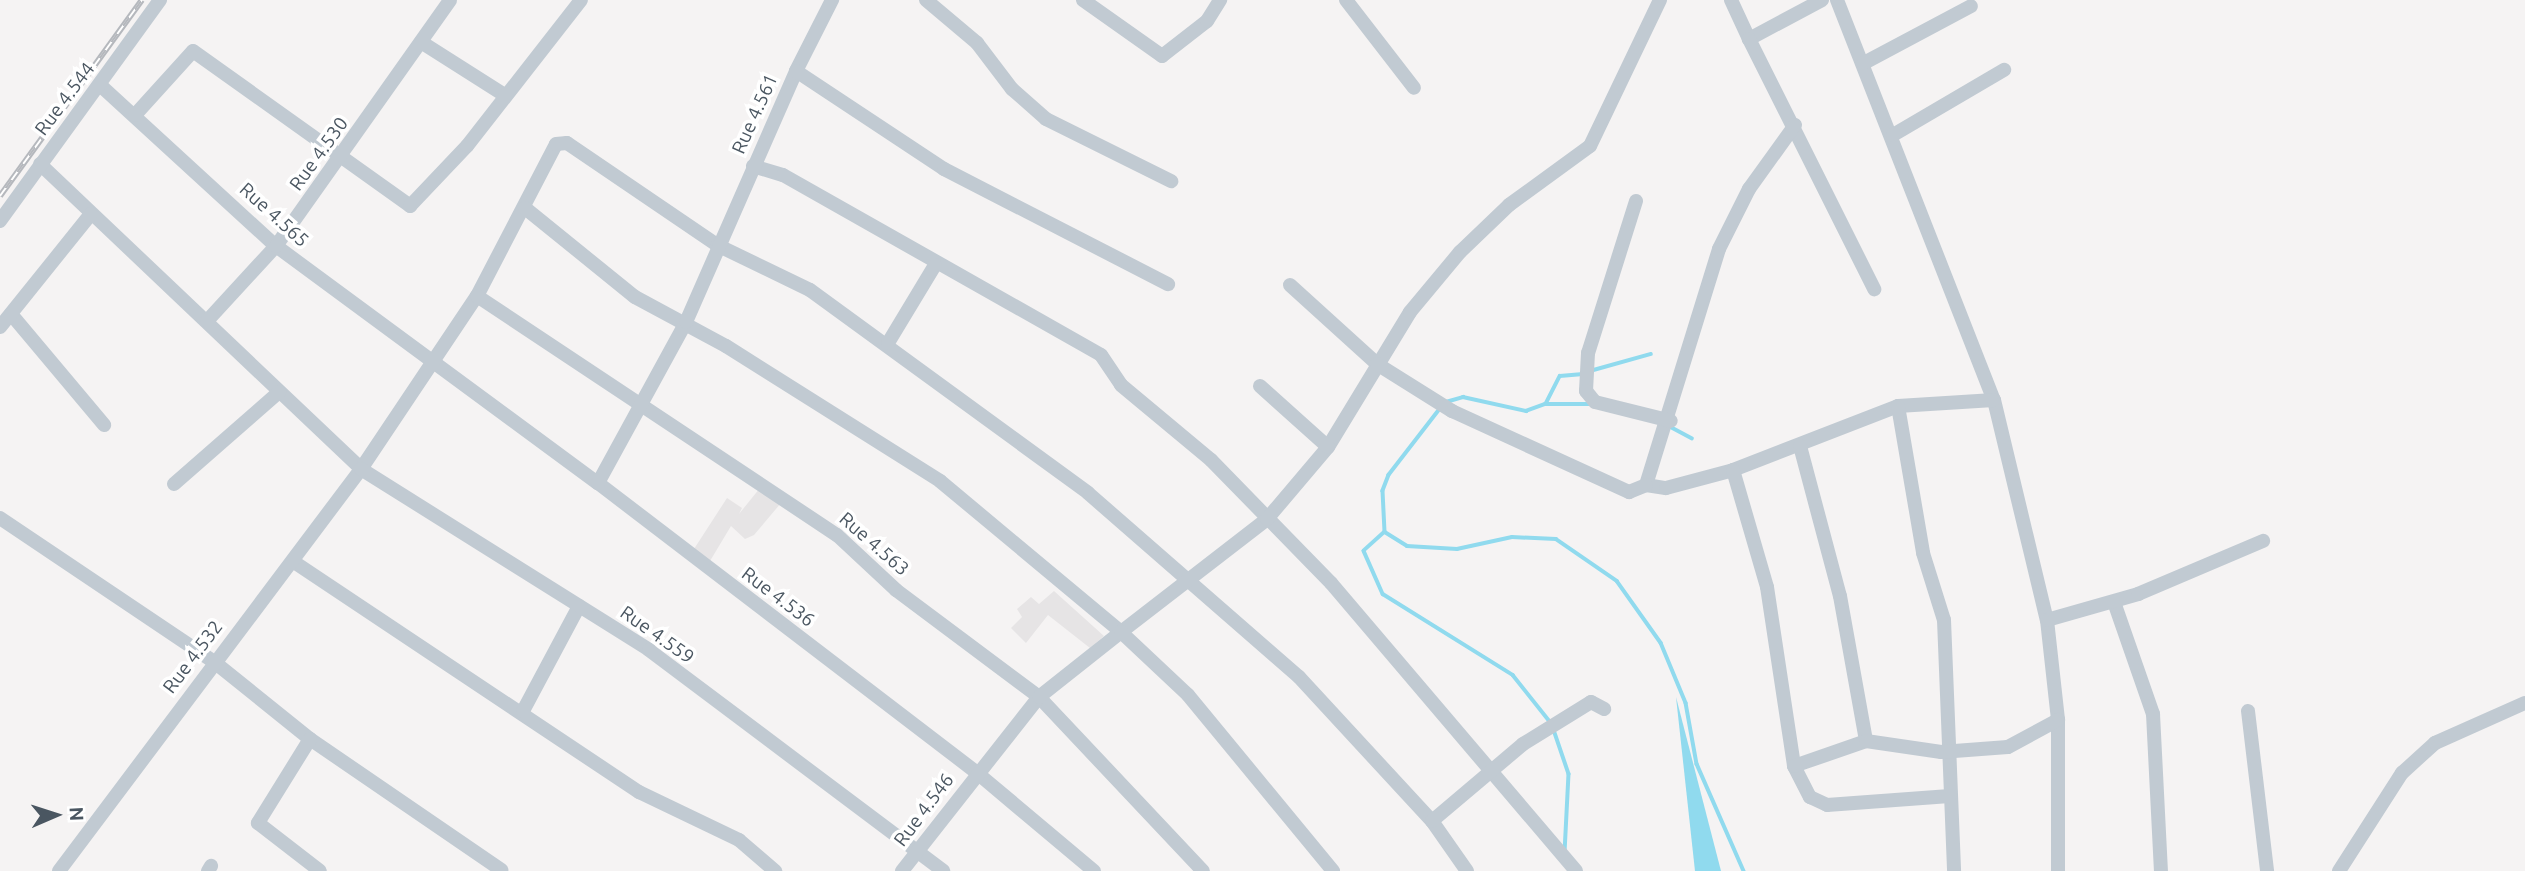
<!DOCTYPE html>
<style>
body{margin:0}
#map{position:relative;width:2525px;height:871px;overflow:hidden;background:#f5f3f3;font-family:Ubuntu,sans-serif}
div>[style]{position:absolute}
.education>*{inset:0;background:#e6e4e5}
.water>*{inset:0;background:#90daee}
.stream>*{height:3.5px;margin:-1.75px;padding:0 1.75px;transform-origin:1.75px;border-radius:1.75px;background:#90daee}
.minor>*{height:14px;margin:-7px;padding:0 7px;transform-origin:7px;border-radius:7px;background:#c1cad2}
.rail>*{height:6px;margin-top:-3px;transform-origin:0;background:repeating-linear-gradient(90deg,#fff 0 10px,#b5b8bd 0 20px);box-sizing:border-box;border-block:2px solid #b5b8bd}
span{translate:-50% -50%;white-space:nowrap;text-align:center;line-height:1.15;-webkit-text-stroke:7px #fff;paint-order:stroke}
.street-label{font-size:19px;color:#4a5661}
.north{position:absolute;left:21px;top:780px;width:70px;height:70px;-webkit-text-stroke:5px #fff;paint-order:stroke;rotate:87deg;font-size:19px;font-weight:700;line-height:28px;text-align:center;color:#4a5661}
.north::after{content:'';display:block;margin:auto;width:24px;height:32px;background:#4a5661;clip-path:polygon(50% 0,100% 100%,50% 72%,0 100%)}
</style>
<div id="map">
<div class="education">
<div style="clip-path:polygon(760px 488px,781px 503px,754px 535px,745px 539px,731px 526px,710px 561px,694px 549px,727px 498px,742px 508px,739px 514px)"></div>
<div style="clip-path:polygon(1054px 591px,1104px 636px,1090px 648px,1048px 615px,1026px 643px,1011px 628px,1022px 617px,1017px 609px,1031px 597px,1039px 604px)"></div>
</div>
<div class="water">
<div style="clip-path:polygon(1676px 697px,1721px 871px,1695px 871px)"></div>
</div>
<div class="stream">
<div style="left:1590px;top:371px;width:63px;rotate:-15.6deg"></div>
<div style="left:1446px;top:402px;width:18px;rotate:-16deg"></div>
<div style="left:1463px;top:397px;width:65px;rotate:12.5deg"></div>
<div style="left:1526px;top:411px;width:20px;rotate:-20deg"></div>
<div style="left:1545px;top:404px;width:47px"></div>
<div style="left:1546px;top:403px;width:30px;rotate:-63deg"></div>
<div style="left:1560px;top:376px;width:23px;rotate:-5deg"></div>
<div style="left:1441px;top:408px;width:85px;rotate:127.8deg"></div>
<div style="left:1389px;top:475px;width:17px;rotate:111deg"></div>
<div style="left:1383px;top:491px;width:41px;rotate:87.2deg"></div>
<div style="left:1385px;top:532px;width:26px;rotate:32deg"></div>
<div style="left:1407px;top:546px;width:50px;rotate:3.4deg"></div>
<div style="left:1457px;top:549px;width:56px;rotate:-12.3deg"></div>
<div style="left:1512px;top:537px;width:44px;rotate:2.6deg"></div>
<div style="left:1556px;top:539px;width:74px;rotate:34.5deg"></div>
<div style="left:1617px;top:581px;width:76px;rotate:54.6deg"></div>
<div style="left:1661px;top:643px;width:65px;rotate:67.4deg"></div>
<div style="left:1686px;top:703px;width:62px;rotate:79.8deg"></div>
<div style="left:1697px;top:764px;width:117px;rotate:66.3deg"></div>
<div style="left:1669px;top:426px;width:26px;rotate:28deg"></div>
<div style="left:1385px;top:532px;width:28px;rotate:138deg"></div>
<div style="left:1364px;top:551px;width:47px;rotate:66.2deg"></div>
<div style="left:1383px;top:594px;width:153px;rotate:31.9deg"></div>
<div style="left:1513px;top:675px;width:61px;rotate:51.6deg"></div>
<div style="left:1554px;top:730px;width:46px;rotate:71.2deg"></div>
<div style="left:1569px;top:774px;width:79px;rotate:92.9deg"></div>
</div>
<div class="minor">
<div style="left:926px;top:0;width:67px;rotate:40.1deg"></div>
<div style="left:977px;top:43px;width:58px;rotate:52.7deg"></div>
<div style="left:1012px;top:89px;width:45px;rotate:41.4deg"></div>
<div style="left:1046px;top:119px;width:140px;rotate:26.4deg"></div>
<div style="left:1083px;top:0;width:97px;rotate:35.3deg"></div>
<div style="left:1162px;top:56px;width:57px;rotate:-37.9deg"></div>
<div style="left:1207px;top:21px;width:25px;rotate:-58deg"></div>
<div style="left:1346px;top:0;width:111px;rotate:52.3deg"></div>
<div style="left:1731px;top:0;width:43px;rotate:65.2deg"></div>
<div style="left:1822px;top:0;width:83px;rotate:151.9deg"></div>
<div style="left:1749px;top:39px;width:280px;rotate:63.4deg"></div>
<div style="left:1837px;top:0;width:430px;rotate:68.6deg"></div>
<div style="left:1994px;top:400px;width:226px;rotate:76.5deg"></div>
<div style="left:2047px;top:620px;width:101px;rotate:83.7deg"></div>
<div style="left:2058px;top:720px;width:151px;rotate:90deg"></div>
<div style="left:421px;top:42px;width:97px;rotate:32.4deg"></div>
<div style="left:1864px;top:63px;width:121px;rotate:-28deg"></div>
<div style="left:796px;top:71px;width:80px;rotate:-63.1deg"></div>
<div style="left:100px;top:85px;width:239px;rotate:42.5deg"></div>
<div style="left:276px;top:246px;width:400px;rotate:36.4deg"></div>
<div style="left:598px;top:483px;width:476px;rotate:37.4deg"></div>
<div style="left:976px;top:772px;width:154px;rotate:40deg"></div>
<div style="left:135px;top:115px;width:86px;rotate:-47.8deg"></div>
<div style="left:193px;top:51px;width:267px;rotate:35.5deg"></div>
<div style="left:410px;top:206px;width:83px;rotate:-46.5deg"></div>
<div style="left:467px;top:146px;width:185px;rotate:-52deg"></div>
<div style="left:1795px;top:125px;width:79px;rotate:125.7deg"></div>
<div style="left:1749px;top:189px;width:67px;rotate:116.6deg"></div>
<div style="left:1719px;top:249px;width:247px;rotate:107.2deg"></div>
<div style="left:1646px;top:485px;width:20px;rotate:9deg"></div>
<div style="left:1666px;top:488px;width:69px;rotate:-15deg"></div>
<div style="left:1733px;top:470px;width:177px;rotate:-21.2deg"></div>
<div style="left:1898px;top:406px;width:96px;rotate:-3.6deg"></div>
<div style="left:1893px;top:135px;width:129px;rotate:-30.4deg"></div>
<div style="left:40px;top:164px;width:443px;rotate:43.5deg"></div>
<div style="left:361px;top:469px;width:208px;rotate:-56.2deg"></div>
<div style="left:477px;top:296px;width:171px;rotate:-62.5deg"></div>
<div style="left:556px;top:144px;width:11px;rotate:-5deg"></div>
<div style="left:567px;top:143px;width:181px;rotate:34.2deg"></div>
<div style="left:717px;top:245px;width:103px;rotate:25.8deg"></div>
<div style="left:810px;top:290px;width:344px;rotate:36.1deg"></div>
<div style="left:1088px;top:493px;width:280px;rotate:41.1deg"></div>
<div style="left:1299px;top:677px;width:196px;rotate:47.3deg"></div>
<div style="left:1432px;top:821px;width:61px;rotate:55deg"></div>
<div style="left:753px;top:166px;width:31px;rotate:17deg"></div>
<div style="left:783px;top:175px;width:365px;rotate:29.5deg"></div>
<div style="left:1101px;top:355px;width:36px;rotate:56deg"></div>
<div style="left:1121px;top:385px;width:117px;rotate:39.8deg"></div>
<div style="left:1211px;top:460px;width:172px;rotate:45.7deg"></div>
<div style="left:1331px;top:583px;width:378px;rotate:49.6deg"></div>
<div style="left:1636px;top:201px;width:159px;rotate:107.5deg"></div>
<div style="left:1588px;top:353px;width:38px;rotate:93deg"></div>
<div style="left:1586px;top:391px;width:14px;rotate:51deg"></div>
<div style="left:1595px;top:402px;width:78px;rotate:14deg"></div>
<div style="left:525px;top:208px;width:141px;rotate:39deg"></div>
<div style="left:635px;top:297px;width:103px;rotate:28.3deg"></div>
<div style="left:726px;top:346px;width:253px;rotate:32.2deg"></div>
<div style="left:940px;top:481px;width:236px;rotate:39.8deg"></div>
<div style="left:1121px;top:632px;width:185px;rotate:-37.7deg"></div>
<div style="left:1267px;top:519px;width:94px;rotate:-49.7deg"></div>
<div style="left:1328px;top:447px;width:158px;rotate:-58.7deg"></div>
<div style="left:1410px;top:312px;width:78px;rotate:-50.2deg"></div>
<div style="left:1460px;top:252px;width:68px;rotate:-43.8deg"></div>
<div style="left:1509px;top:205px;width:100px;rotate:-36.1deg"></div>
<div style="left:1590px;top:146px;width:162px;rotate:-64.4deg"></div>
<div style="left:0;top:221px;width:273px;rotate:-54.1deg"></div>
<div style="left:1290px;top:285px;width:118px;rotate:42.2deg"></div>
<div style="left:1377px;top:364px;width:89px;rotate:32.1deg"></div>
<div style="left:1452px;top:411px;width:195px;rotate:24.6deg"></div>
<div style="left:1629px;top:492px;width:18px;rotate:-22deg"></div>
<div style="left:477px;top:296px;width:432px;rotate:33.6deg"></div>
<div style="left:837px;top:535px;width:81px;rotate:43deg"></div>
<div style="left:896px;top:590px;width:179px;rotate:36.8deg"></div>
<div style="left:1039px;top:697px;width:239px;rotate:46.7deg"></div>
<div style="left:11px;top:314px;width:145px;rotate:50deg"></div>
<div style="left:207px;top:321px;width:102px;rotate:-47.4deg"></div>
<div style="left:276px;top:246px;width:301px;rotate:-54.7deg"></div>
<div style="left:0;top:327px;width:145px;rotate:-51.2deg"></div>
<div style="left:888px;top:343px;width:91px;rotate:-58.9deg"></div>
<div style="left:1260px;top:386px;width:91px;rotate:41.9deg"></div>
<div style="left:1898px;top:406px;width:149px;rotate:80.3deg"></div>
<div style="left:1923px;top:553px;width:70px;rotate:72.6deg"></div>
<div style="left:1944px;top:620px;width:251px;rotate:87.7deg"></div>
<div style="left:1800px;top:446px;width:155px;rotate:75.1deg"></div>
<div style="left:1840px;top:596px;width:147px;rotate:79.8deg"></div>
<div style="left:1733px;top:470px;width:122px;rotate:73.8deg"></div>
<div style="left:1767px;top:587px;width:181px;rotate:81.4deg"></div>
<div style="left:1794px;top:766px;width:35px;rotate:63deg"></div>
<div style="left:1810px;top:797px;width:19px;rotate:25deg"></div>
<div style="left:1827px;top:805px;width:123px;rotate:-4.2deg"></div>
<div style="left:598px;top:483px;width:183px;rotate:-61.3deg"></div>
<div style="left:686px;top:322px;width:274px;rotate:-66.3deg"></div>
<div style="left:796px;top:71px;width:178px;rotate:33.5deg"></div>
<div style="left:944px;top:169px;width:252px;rotate:27.2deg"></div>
<div style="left:174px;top:484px;width:140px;rotate:-41.2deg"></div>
<div style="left:0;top:518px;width:257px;rotate:33.9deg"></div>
<div style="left:213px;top:661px;width:124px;rotate:38.8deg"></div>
<div style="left:310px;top:739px;width:232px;rotate:34.4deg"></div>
<div style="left:294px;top:562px;width:415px;rotate:33.7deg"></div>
<div style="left:639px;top:792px;width:111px;rotate:25.6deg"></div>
<div style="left:739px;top:840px;width:48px;rotate:40.7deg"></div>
<div style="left:2114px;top:602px;width:119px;rotate:70.8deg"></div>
<div style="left:2153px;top:714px;width:157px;rotate:87.1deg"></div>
<div style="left:2047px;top:620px;width:95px;rotate:-15.9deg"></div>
<div style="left:2138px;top:594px;width:136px;rotate:-23deg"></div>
<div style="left:523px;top:711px;width:119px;rotate:-61.9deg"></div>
<div style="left:2248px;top:711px;width:161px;rotate:83.2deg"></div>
<div style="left:310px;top:739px;width:99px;rotate:121.8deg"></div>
<div style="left:258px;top:823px;width:78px;rotate:37.7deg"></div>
<div style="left:1794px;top:766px;width:76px;rotate:-19.1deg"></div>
<div style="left:1866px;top:741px;width:76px;rotate:8.3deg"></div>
<div style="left:1941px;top:752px;width:67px;rotate:-4.3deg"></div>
<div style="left:2008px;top:747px;width:57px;rotate:-28.4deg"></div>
<div style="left:1432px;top:821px;width:119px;rotate:-40.2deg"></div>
<div style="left:1523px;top:744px;width:80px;rotate:-31.7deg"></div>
<div style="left:1591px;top:702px;width:15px;rotate:28deg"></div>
<div style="left:59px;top:871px;width:503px;rotate:-53.08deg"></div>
<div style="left:361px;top:469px;width:340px;rotate:32.1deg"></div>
<div style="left:649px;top:650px;width:368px;rotate:36.9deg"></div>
<div style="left:208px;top:871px;width:6px;rotate:-59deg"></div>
<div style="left:902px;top:871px;width:221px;rotate:-51.8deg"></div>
<div style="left:1039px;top:697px;width:105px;rotate:-38.4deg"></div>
<div style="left:1121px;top:632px;width:92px;rotate:43.2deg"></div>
<div style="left:1188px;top:695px;width:228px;rotate:50.5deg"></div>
<div style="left:2339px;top:871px;width:117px;rotate:-57.3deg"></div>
<div style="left:2402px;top:773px;width:45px;rotate:-42.3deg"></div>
<div style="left:2435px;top:743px;width:98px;rotate:-24deg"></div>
</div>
<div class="rail">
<div style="left:0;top:196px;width:242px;rotate:-54.1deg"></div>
</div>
<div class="street-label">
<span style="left:65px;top:99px;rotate:-53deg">Rue 4.544</span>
<span style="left:755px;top:114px;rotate:-66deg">Rue 4.561</span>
<span style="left:319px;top:154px;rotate:-54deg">Rue 4.530</span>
<span style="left:274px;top:215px;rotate:42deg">Rue 4.565</span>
<span style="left:874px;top:544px;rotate:41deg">Rue 4.563</span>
<span style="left:778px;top:597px;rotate:37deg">Rue 4.536</span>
<span style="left:657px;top:635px;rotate:35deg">Rue 4.559</span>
<span style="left:193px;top:657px;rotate:-53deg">Rue 4.532</span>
<span style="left:924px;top:810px;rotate:-53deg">Rue 4.546</span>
</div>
<div class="north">N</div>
</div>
